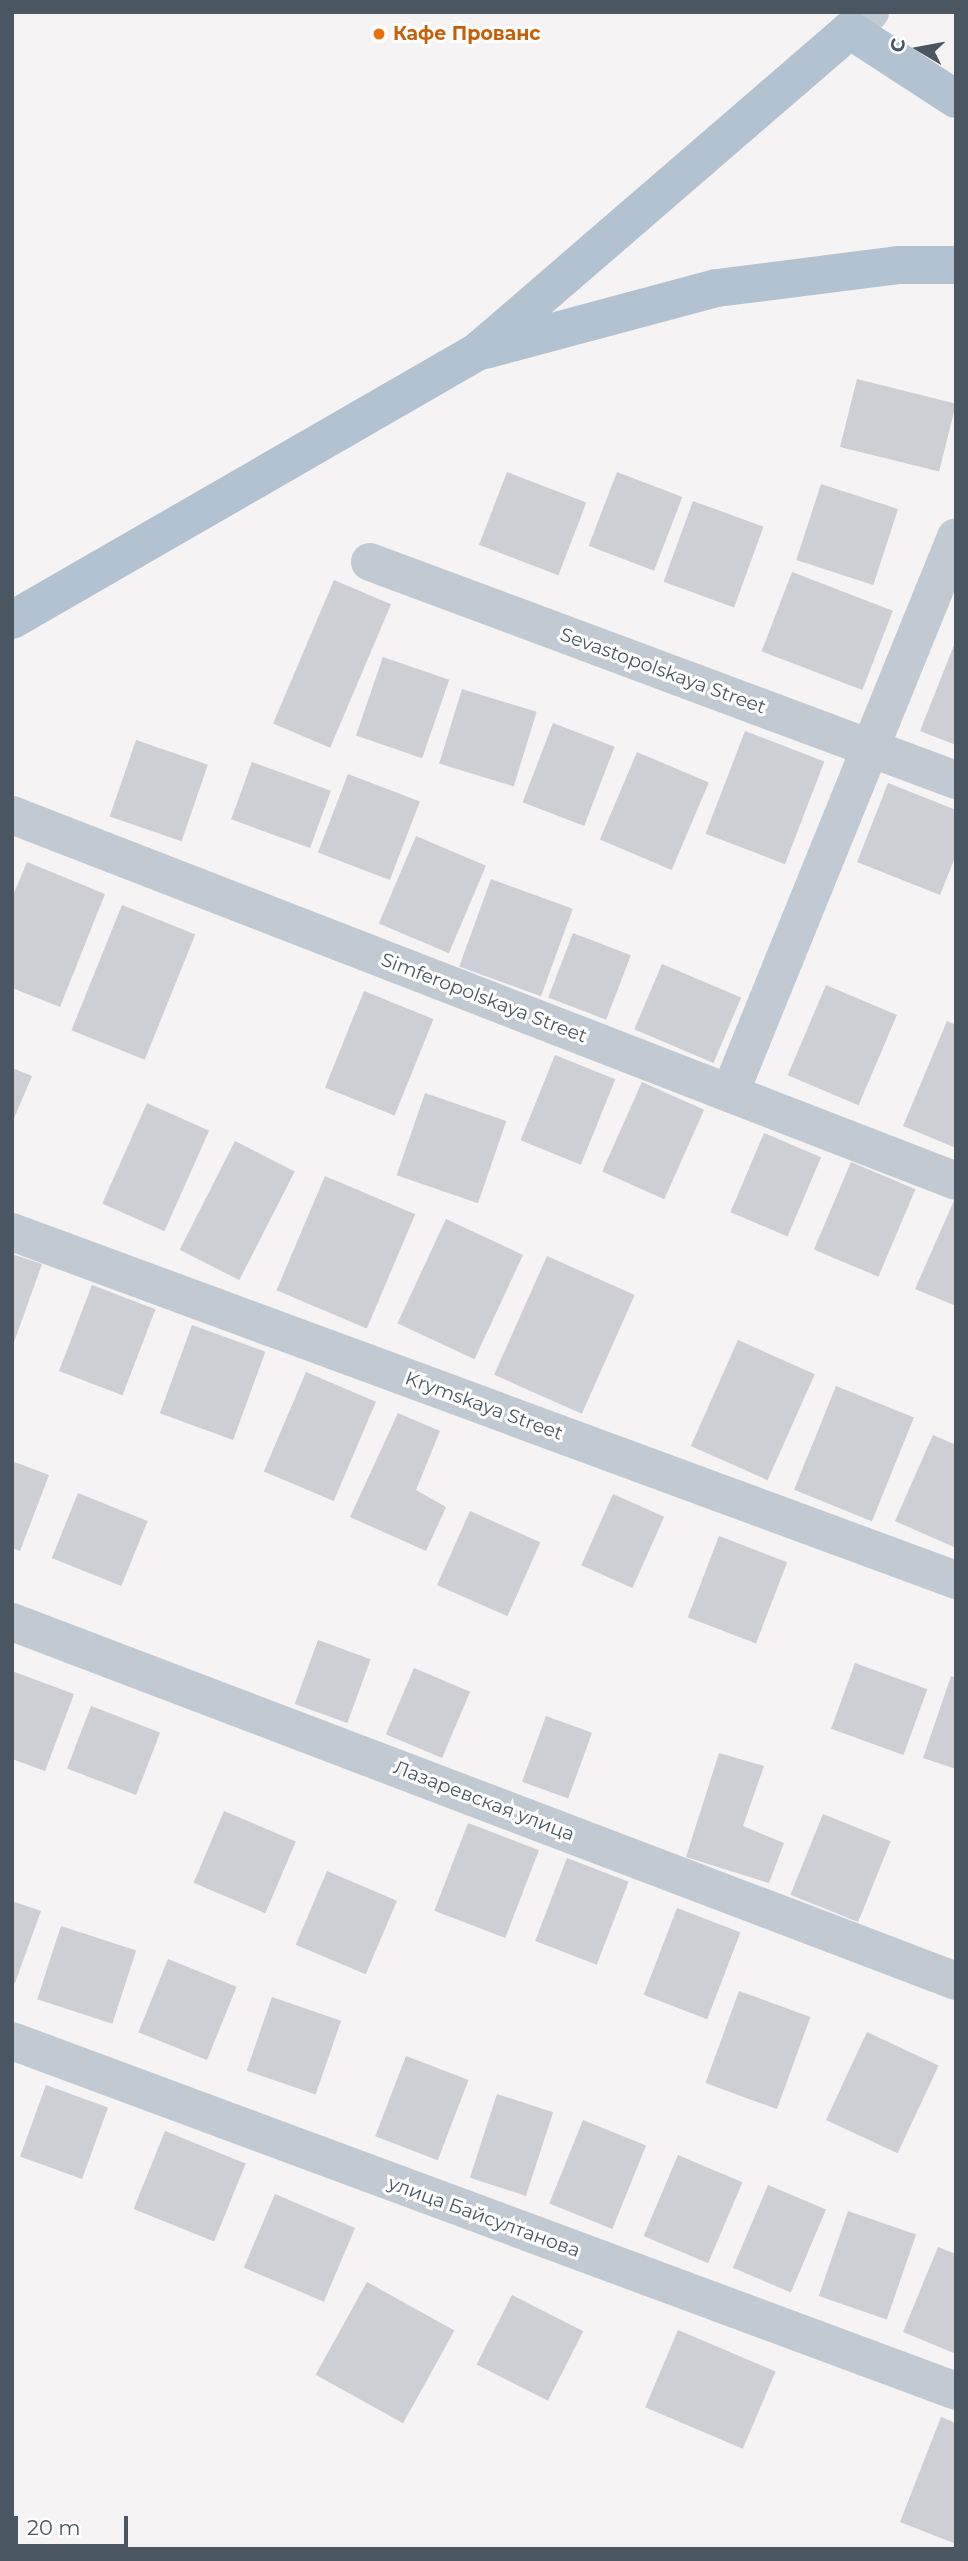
<!DOCTYPE html>
<meta charset="utf-8">
<style>
body{margin:0}
#map{position:relative;width:968px;height:2561px;overflow:hidden;background:#f5f3f3;font-family:Montserrat,sans-serif}
div>[style]{position:absolute}
.building>*{inset:0;background:#cdcfd5;transform-origin:0 0}
.street>*{height:38px;margin:-19px;padding:0 19px;transform-origin:19px;border-radius:19px;background:#c1cad2}
.secondary>*{height:38px;margin:-19px;padding:0 19px;transform-origin:19px;border-radius:19px;background:#c1cbd6}
.primary>*{height:38px;margin:-19px;padding:0 19px;transform-origin:19px;border-radius:19px;background:#b3c2d1}
.dots>*{width:19px;height:19px;translate:-50% -50%;box-sizing:border-box;border:4px solid #fff;border-radius:50%}
span{translate:-50% -50%;white-space:nowrap;text-align:center;line-height:1.15;-webkit-text-stroke:6px #fff;paint-order:stroke}
.food-label{font-size:19px;color:#c56008;font-weight:700}
.left{translate:0 -50%;text-align:left}
.street-label{font-size:19px;color:#4a5661}
.frame{position:absolute;inset:0;border:14px solid #4a5661;pointer-events:none}
.north{position:absolute;left:884px;top:14px;width:70px;height:70px;-webkit-text-stroke:5px #fff;paint-order:stroke;rotate:280deg;font-size:19px;font-weight:700;line-height:28px;text-align:center;color:#4a5661}
.north::after{content:'';display:block;margin:auto;width:24px;height:32px;background:#4a5661;clip-path:polygon(50% 0,100% 100%,50% 72%,0 100%)}
.scale{position:absolute;left:14px;top:2516px;width:114px;height:32px;box-sizing:border-box;border:4px solid #4a5661;border-top:0;padding-left:9px;font-size:21px;line-height:24px;white-space:nowrap;color:#4a5661;-webkit-text-stroke:5px #fff;paint-order:stroke}
</style>
<div id="map">
<div class="building">
<div style="left:857px;top:379px;width:102px;height:70px;rotate:14deg"></div>
<div style="left:507px;top:472px;width:85px;height:78px;rotate:21deg"></div>
<div style="left:617px;top:472px;width:70px;height:79px;rotate:21deg"></div>
<div style="left:821px;top:484px;width:81px;height:80px;rotate:18deg"></div>
<div style="left:693px;top:501px;width:75px;height:86px;rotate:20deg"></div>
<div style="left:792px;top:572px;width:108px;height:85px;rotate:21deg"></div>
<div style="left:334px;top:580px;width:62px;height:156px;rotate:23deg"></div>
<div style="clip-path:polygon(956px 640px,956px 745px,920px 731px)"></div>
<div style="left:383px;top:657px;width:70px;height:83px;rotate:19deg"></div>
<div style="left:462px;top:689px;width:78px;height:78px;rotate:17deg"></div>
<div style="left:553px;top:723px;width:66px;height:85px;rotate:21deg"></div>
<div style="left:745px;top:731px;width:85px;height:110px;rotate:21deg"></div>
<div style="left:136px;top:740px;width:76px;height:81px;rotate:19deg"></div>
<div style="left:637px;top:752px;width:78px;height:95px;rotate:23deg"></div>
<div style="left:252px;top:762px;width:84px;height:61px;rotate:20deg"></div>
<div style="left:348px;top:774px;width:77px;height:84px;rotate:21deg"></div>
<div style="clip-path:polygon(888px 783px,956px 810px,956px 855px,940px 895px,857px 862px)"></div>
<div style="left:416px;top:836px;width:76px;height:95px;rotate:23deg"></div>
<div style="clip-path:polygon(27px 862px,105px 894px,60px 1007px,12px 988px,12px 898px)"></div>
<div style="left:491px;top:879px;width:87px;height:93px;rotate:20deg"></div>
<div style="left:122px;top:905px;width:79px;height:135px;rotate:22deg"></div>
<div style="left:573px;top:933px;width:62px;height:69px;rotate:21deg"></div>
<div style="left:662px;top:964px;width:86px;height:71px;rotate:23deg"></div>
<div style="left:826px;top:985px;width:77px;height:98px;rotate:23deg"></div>
<div style="left:364px;top:991px;width:75px;height:104px;rotate:22deg"></div>
<div style="clip-path:polygon(947px 1021px,956px 1025px,956px 1148px,903px 1126px)"></div>
<div style="left:555px;top:1055px;width:65px;height:92px;rotate:22deg"></div>
<div style="clip-path:polygon(12px 1068px,32px 1076px,12px 1123px)"></div>
<div style="left:642px;top:1082px;width:68px;height:98px;rotate:24deg"></div>
<div style="left:425px;top:1093px;width:86px;height:87px;rotate:19deg"></div>
<div style="left:147px;top:1103px;width:68px;height:110px;rotate:24deg"></div>
<div style="left:764px;top:1133px;width:62px;height:86px;rotate:23deg"></div>
<div style="left:235px;top:1141px;width:67px;height:122px;rotate:27deg"></div>
<div style="left:851px;top:1162px;width:70px;height:95px;rotate:23deg"></div>
<div style="left:325px;top:1176px;width:98px;height:124px;rotate:23deg"></div>
<div style="clip-path:polygon(956px 1196px,956px 1306px,915px 1289px)"></div>
<div style="left:446px;top:1219px;width:85px;height:115px;rotate:25deg"></div>
<div style="clip-path:polygon(12px 1254px,42px 1264px,13px 1345px,12px 1345px)"></div>
<div style="left:547px;top:1256px;width:96px;height:130px;rotate:24deg"></div>
<div style="left:92px;top:1285px;width:68px;height:92px;rotate:21deg"></div>
<div style="left:192px;top:1325px;width:78px;height:94px;rotate:20deg"></div>
<div style="left:738px;top:1340px;width:84px;height:116px;rotate:24deg"></div>
<div style="left:306px;top:1372px;width:76px;height:108px;rotate:23deg"></div>
<div style="left:836px;top:1386px;width:84px;height:112px;rotate:22deg"></div>
<div style="clip-path:polygon(398px 1413px,440px 1431px,416px 1490px,446px 1507px,426px 1551px,350px 1517px)"></div>
<div style="clip-path:polygon(933px 1435px,956px 1445px,956px 1548px,895px 1521px)"></div>
<div style="clip-path:polygon(12px 1461px,49px 1475px,20px 1551px,12px 1548px)"></div>
<div style="left:78px;top:1493px;width:75px;height:70px;rotate:22deg"></div>
<div style="left:613px;top:1494px;width:56px;height:78px;rotate:24deg"></div>
<div style="left:470px;top:1511px;width:77px;height:81px;rotate:24deg"></div>
<div style="left:719px;top:1536px;width:73px;height:87px;rotate:21deg"></div>
<div style="left:318px;top:1640px;width:56px;height:68px;rotate:20deg"></div>
<div style="left:855px;top:1663px;width:77px;height:70px;rotate:20deg"></div>
<div style="left:414px;top:1668px;width:61px;height:72px;rotate:23deg"></div>
<div style="clip-path:polygon(12px 1671px,74px 1694px,45px 1771px,12px 1759px)"></div>
<div style="clip-path:polygon(951px 1676px,956px 1678px,956px 1769px,923px 1758px)"></div>
<div style="left:91px;top:1706px;width:74px;height:67px;rotate:21deg"></div>
<div style="left:546px;top:1716px;width:49px;height:70px;rotate:20deg"></div>
<div style="clip-path:polygon(719px 1753px,764px 1766px,743px 1826px,784px 1843px,769px 1883px,686px 1857px)"></div>
<div style="left:224px;top:1811px;width:78px;height:78px;rotate:23deg"></div>
<div style="left:823px;top:1814px;width:73px;height:87px;rotate:22deg"></div>
<div style="left:468px;top:1823px;width:76px;height:94px;rotate:21deg"></div>
<div style="left:567px;top:1858px;width:66px;height:89px;rotate:21deg"></div>
<div style="left:327px;top:1871px;width:76px;height:80px;rotate:23deg"></div>
<div style="clip-path:polygon(12px 1901px,41px 1911px,15px 1983px,12px 1982px)"></div>
<div style="left:677px;top:1908px;width:68px;height:93px;rotate:21deg"></div>
<div style="left:61px;top:1926px;width:79px;height:77px;rotate:18deg"></div>
<div style="left:168px;top:1959px;width:74px;height:79px;rotate:22deg"></div>
<div style="left:739px;top:1991px;width:76px;height:98px;rotate:20deg"></div>
<div style="left:272px;top:1997px;width:73px;height:78px;rotate:19deg"></div>
<div style="left:867px;top:2032px;width:79px;height:97px;rotate:25deg"></div>
<div style="left:406px;top:2056px;width:67px;height:86px;rotate:21deg"></div>
<div style="left:46px;top:2085px;width:66px;height:76px;rotate:20deg"></div>
<div style="left:497px;top:2094px;width:59px;height:88px;rotate:18deg"></div>
<div style="left:583px;top:2120px;width:68px;height:90px;rotate:22deg"></div>
<div style="left:165px;top:2131px;width:87px;height:84px;rotate:22deg"></div>
<div style="left:678px;top:2155px;width:70px;height:88px;rotate:23deg"></div>
<div style="left:768px;top:2185px;width:63px;height:90px;rotate:23deg"></div>
<div style="left:275px;top:2194px;width:87px;height:80px;rotate:23deg"></div>
<div style="left:848px;top:2211px;width:72px;height:90px;rotate:19deg"></div>
<div style="clip-path:polygon(938px 2247px,956px 2254px,956px 2354px,903px 2332px)"></div>
<div style="left:367px;top:2282px;width:100px;height:106px;rotate:29deg"></div>
<div style="left:512px;top:2295px;width:80px;height:78px;rotate:27deg"></div>
<div style="left:678px;top:2330px;width:106px;height:84px;rotate:23deg"></div>
<div style="clip-path:polygon(941px 2417px,956px 2423px,956px 2544px,900px 2522px)"></div>
</div>
<div class="street">
<div style="left:370px;top:562px;width:625px;rotate:20.41deg"></div>
<div style="left:12px;top:815px;width:1012px;rotate:21.19deg"></div>
<div style="left:730px;top:1093px;width:600px;rotate:-67.88deg"></div>
<div style="left:12px;top:1232px;width:1006px;rotate:20.24deg"></div>
<div style="left:12px;top:1622px;width:1010px;rotate:20.82deg"></div>
<div style="left:12px;top:2041px;width:1007px;rotate:20.34deg"></div>
</div>
<div class="secondary">
<div style="left:850px;top:30px;width:27px;rotate:-42deg"></div>
</div>
<div class="primary">
<div style="left:485px;top:350px;width:240px;rotate:-15deg"></div>
<div style="left:717px;top:288px;width:184px;rotate:-7.2deg"></div>
<div style="left:900px;top:265px;width:56px"></div>
<div style="left:12px;top:620px;width:537px;rotate:-29.96deg"></div>
<div style="left:477px;top:352px;width:493px;rotate:-40.8deg"></div>
<div style="left:850px;top:30px;width:126px;rotate:33.1deg"></div>
</div>
<div class="dots">
<div style="left:379px;top:34px;background:#e8710a"></div>
</div>
<div class="food-label">
<span class="left" style="left:393px;top:34px">Кафе Прованс</span>
</div>
<div class="street-label">
<span style="left:663px;top:671px;rotate:20deg">Sevastopolskaya Street</span>
<span style="left:484px;top:998px;rotate:21deg">Simferopolskaya Street</span>
<span style="left:484px;top:1406px;rotate:20deg">Krymskaya Street</span>
<span style="left:484px;top:1801px;rotate:21deg">Лазаревская улица</span>
<span style="left:484px;top:2217px;rotate:20deg">улица Байсултанова</span>
</div>
<div class="frame"></div>
<div class="north">С</div>
<div class="scale">20 m</div>
</div>
